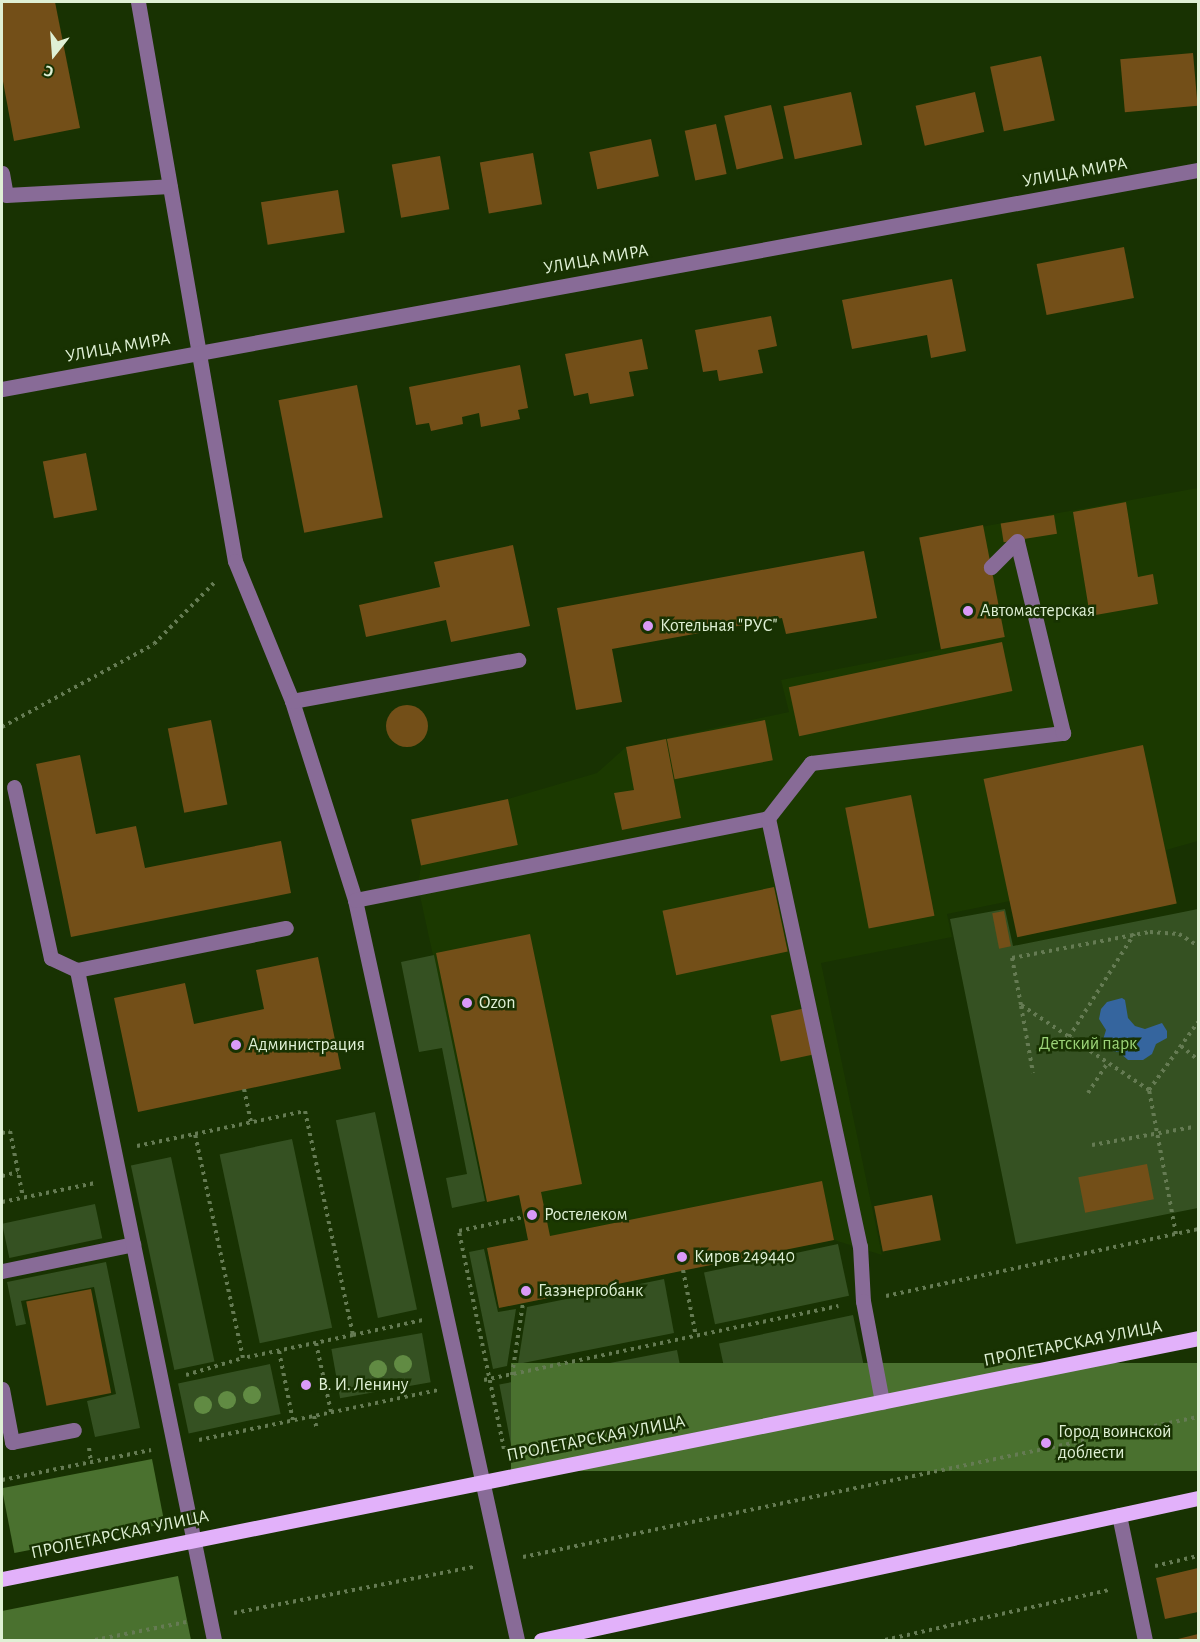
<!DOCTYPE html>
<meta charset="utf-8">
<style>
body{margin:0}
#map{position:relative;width:1200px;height:1642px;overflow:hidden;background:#183202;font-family:"Alegreya Sans",sans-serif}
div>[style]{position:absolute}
.built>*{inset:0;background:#1b3900}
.green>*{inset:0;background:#355122;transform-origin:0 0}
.forest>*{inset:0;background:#4a712f;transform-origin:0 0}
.water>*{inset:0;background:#35659e}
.building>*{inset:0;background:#734f18;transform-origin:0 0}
.round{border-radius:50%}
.path>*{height:4px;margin-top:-2px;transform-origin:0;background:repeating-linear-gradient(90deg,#657b53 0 3px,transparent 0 7.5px)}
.minor>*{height:15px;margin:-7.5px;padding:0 7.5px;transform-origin:7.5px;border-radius:7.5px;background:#886b97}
.major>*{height:15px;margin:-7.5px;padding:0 7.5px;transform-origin:7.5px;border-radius:7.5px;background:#e2b1fa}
.trees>*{width:18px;height:18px;margin:-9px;border-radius:50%;background:#618b43}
.dots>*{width:16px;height:16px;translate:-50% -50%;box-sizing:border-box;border:3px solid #183202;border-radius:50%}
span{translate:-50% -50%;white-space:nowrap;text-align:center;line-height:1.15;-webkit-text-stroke:5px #183202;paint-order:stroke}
.street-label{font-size:18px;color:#dff0d5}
.poi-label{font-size:18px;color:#dff0d5}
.left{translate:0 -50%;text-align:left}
.park-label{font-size:18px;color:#9cd478}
.frame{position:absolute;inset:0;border:3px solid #dff0d5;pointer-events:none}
.north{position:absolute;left:24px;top:24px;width:60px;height:60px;-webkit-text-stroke:4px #183202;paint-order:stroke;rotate:197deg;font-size:16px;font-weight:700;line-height:24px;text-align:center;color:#dff0d5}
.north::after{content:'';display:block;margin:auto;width:21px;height:27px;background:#dff0d5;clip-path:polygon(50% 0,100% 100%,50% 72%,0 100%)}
</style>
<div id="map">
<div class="built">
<div style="clip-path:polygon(1198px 488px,1198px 841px,1166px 850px,1177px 903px,1018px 937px,1010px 901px,947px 914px,952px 937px,821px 963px,882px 1255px,834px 1240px,499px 1308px,487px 1248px,528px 1240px,519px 1196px,487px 1202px,418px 887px,421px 864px,411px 819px,508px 799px,597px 773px,626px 747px,789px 712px,781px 680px,941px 649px,919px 538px)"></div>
</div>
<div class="green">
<div style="clip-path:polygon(1005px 909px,1013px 946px,1198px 909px,1198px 1208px,1016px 1244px,950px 919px)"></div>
<div style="clip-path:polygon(434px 955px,485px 1201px,452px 1208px,446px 1178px,467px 1174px,442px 1048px,419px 1052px,401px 962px)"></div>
<div style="left:375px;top:1112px;width:202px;height:40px;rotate:78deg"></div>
<div style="left:292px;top:1139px;width:193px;height:74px;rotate:78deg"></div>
<div style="left:171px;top:1157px;width:209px;height:41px;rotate:78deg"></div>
<div style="left:95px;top:1204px;width:35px;height:95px;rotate:78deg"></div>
<div style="left:838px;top:1244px;width:53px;height:137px;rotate:78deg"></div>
<div style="clip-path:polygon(484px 1249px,498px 1312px,516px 1309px,507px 1366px,493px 1369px,469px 1252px)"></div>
<div style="clip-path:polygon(106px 1262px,140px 1428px,95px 1437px,87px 1401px,116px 1394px,94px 1287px,21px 1301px,26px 1324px,16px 1326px,7px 1282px)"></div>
<div style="clip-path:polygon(664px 1279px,674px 1333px,518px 1364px,527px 1307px)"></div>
<div style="left:853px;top:1315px;width:76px;height:137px;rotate:78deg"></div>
<div style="left:422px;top:1333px;width:50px;height:92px;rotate:80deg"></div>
<div style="left:677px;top:1350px;width:76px;height:181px;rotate:79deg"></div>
<div style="left:270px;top:1364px;width:51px;height:94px;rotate:78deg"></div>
</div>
<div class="forest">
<div style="left:1198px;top:1363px;width:108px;height:687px;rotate:90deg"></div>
<div style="left:152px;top:1459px;width:66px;height:153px;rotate:79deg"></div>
<div style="clip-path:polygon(178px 1576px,191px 1640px,2px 1640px,2px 1611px)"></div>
</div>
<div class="water">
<div style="clip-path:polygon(1122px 998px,1125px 1000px,1128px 1018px,1135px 1026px,1145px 1029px,1162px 1023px,1167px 1031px,1167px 1038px,1156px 1044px,1152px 1054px,1143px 1060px,1128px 1060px,1119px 1052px,1106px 1050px,1102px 1043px,1106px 1030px,1099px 1019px,1101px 1009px,1107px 1002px)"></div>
</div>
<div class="building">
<div style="clip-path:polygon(2px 2px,55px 2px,80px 128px,14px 141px,2px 76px)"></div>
<div style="left:1193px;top:53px;width:53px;height:73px;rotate:85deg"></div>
<div style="left:1041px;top:56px;width:66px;height:52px;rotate:78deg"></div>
<div style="left:851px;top:92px;width:54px;height:69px;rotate:78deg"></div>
<div style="left:975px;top:92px;width:41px;height:61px;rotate:77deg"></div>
<div style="left:771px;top:105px;width:55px;height:48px;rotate:77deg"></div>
<div style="left:716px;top:124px;width:51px;height:32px;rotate:78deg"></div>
<div style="left:651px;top:139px;width:38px;height:63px;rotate:78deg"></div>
<div style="left:533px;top:153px;width:52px;height:54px;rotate:80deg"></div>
<div style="left:440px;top:156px;width:54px;height:49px;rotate:80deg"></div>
<div style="left:338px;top:190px;width:43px;height:78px;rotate:81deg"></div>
<div style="left:1124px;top:247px;width:52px;height:89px;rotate:79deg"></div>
<div style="clip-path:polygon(952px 279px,966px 351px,931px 358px,927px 335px,852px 349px,842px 300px)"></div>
<div style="clip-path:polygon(771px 316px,777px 346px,758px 350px,763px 373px,719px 381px,717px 370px,703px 372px,695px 330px)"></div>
<div style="clip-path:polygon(642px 339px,648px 369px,629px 372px,634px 396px,590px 404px,588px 393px,574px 396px,565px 354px)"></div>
<div style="clip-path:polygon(520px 365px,528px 408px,518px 410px,520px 419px,481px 427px,479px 413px,462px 417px,463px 424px,431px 431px,429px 423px,416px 425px,409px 387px)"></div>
<div style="left:357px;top:385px;width:135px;height:80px;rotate:79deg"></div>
<div style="left:86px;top:453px;width:58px;height:44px;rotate:79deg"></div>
<div style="clip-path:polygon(1126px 502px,1138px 577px,1153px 574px,1158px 604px,1090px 616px,1073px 512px)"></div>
<div style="left:1054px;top:515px;width:19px;height:54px;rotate:81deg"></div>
<div style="left:983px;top:525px;width:114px;height:65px;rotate:79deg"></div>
<div style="clip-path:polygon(513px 545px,530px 626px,451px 642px,446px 620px,366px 637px,359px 605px,440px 587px,434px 562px)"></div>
<div style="clip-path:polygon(864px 551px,877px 618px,786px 634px,782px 618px,612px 649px,622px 702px,576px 710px,557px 608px)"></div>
<div style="left:1002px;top:642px;width:50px;height:218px;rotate:78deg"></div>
<div class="round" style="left:386px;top:705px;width:42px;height:42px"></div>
<div style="left:211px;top:720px;width:86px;height:44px;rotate:79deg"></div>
<div style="left:765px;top:720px;width:41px;height:100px;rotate:79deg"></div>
<div style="clip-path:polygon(666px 739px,681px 818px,622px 830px,614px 793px,634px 790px,626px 747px)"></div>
<div style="left:1143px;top:745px;width:162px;height:163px;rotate:78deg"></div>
<div style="clip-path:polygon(80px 755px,96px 834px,136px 826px,145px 868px,281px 841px,291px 893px,71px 937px,36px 764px)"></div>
<div style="left:911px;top:795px;width:123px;height:67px;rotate:79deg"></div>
<div style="left:508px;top:799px;width:47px;height:99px;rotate:78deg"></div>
<div style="left:774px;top:887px;width:66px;height:114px;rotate:78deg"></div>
<div style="left:1004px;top:911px;width:36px;height:12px;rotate:79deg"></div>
<div style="clip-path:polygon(530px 934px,582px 1184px,541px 1192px,550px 1236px,822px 1181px,834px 1240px,499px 1308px,487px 1248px,528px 1240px,519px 1195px,487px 1202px,436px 953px)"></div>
<div style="clip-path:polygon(318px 957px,341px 1069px,138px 1112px,114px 998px,185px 983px,194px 1024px,264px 1009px,256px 970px)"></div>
<div style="left:806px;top:1008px;width:47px;height:36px;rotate:78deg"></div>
<div style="left:1147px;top:1164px;width:36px;height:70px;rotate:79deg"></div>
<div style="left:932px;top:1195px;width:46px;height:59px;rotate:79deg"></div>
<div style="left:91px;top:1289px;width:106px;height:66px;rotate:79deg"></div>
<div style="clip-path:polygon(1198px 1568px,1198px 1612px,1165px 1619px,1156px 1578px)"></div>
<div style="clip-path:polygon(1198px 1634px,1198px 1640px,1174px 1640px)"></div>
</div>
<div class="path">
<div style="left:2px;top:727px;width:173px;rotate:-28.6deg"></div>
<div style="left:154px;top:644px;width:88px;rotate:-45.5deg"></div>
<div style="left:1021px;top:1006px;width:68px;rotate:79.8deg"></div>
<div style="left:1069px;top:1037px;width:122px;rotate:-57.7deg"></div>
<div style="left:1181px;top:1046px;width:22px;rotate:39deg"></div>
<div style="left:244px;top:1089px;width:34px;rotate:78deg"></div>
<div style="left:1149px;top:1090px;width:84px;rotate:-54.2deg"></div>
<div style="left:1088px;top:1093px;width:37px;rotate:-57deg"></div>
<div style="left:305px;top:1111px;width:229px;rotate:77.9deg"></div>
<div style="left:353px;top:1335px;width:112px;rotate:168.2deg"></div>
<div style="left:243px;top:1358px;width:229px;rotate:-102.1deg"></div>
<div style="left:195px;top:1134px;width:112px;rotate:-11.8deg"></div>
<div style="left:2px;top:1133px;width:8px;rotate:-14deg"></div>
<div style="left:10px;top:1131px;width:67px;rotate:78.9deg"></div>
<div style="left:1092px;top:1145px;width:103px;rotate:-10.1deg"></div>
<div style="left:137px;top:1146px;width:59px;rotate:-11.7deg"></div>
<div style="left:2px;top:1176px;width:16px;rotate:-14deg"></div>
<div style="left:2px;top:1202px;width:95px;rotate:-11.5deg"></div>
<div style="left:1176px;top:1234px;width:147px;rotate:-100.6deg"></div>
<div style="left:1149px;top:1090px;width:154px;rotate:-146.4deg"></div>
<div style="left:1021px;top:1005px;width:48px;rotate:-100.8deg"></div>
<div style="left:1012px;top:958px;width:140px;rotate:-10.7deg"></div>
<div style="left:1150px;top:932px;width:29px;rotate:4deg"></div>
<div style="left:1179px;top:934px;width:22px;rotate:32deg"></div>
<div style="left:683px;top:1270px;width:67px;rotate:78.9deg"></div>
<div style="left:886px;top:1296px;width:319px;rotate:-12.1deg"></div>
<div style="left:353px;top:1335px;width:72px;rotate:-12.1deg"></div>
<div style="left:316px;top:1343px;width:71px;rotate:77.7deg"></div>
<div style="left:279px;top:1351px;width:71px;rotate:78.7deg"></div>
<div style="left:186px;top:1375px;width:59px;rotate:-16.6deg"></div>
<div style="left:512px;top:1375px;width:73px;rotate:-81.3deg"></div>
<div style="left:484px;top:1380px;width:362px;rotate:-11.8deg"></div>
<div style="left:314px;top:1416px;width:14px;rotate:78deg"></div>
<div style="left:199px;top:1440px;width:245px;rotate:-11.8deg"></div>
<div style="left:89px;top:1448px;width:14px;rotate:82deg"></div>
<div style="left:504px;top:1449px;width:223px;rotate:-101.7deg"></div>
<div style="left:459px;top:1231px;width:66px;rotate:-12.3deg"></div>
<div style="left:2px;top:1480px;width:152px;rotate:-11.4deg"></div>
<div style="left:523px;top:1557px;width:689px;rotate:-11.72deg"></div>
<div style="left:1155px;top:1566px;width:44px;rotate:-13.1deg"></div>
<div style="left:234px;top:1613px;width:244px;rotate:-10.9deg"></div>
<div style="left:95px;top:1640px;width:93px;rotate:-11.2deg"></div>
<div style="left:885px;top:1640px;width:230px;rotate:-12.6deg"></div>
</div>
<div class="minor">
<div style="left:138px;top:2px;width:567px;rotate:80.16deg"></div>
<div style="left:235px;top:561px;width:151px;rotate:67.8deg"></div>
<div style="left:292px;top:701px;width:209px;rotate:72.4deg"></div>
<div style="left:355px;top:900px;width:758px;rotate:77.65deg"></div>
<div style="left:2px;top:173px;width:22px;rotate:80deg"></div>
<div style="left:6px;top:195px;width:164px;rotate:-3.1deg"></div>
<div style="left:2px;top:389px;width:1216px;rotate:-10.38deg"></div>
<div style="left:292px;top:701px;width:230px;rotate:-10.3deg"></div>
<div style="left:14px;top:787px;width:175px;rotate:77.8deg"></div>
<div style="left:51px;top:958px;width:29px;rotate:25deg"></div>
<div style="left:768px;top:818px;width:438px;rotate:77.9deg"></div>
<div style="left:860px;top:1246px;width:55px;rotate:86.9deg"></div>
<div style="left:863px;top:1301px;width:103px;rotate:79.3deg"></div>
<div style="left:355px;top:900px;width:421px;rotate:-11.2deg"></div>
<div style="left:768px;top:818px;width:70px;rotate:-52deg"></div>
<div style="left:811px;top:763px;width:254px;rotate:-6.8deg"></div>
<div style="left:1063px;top:733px;width:197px;rotate:-103.5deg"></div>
<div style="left:1017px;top:541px;width:37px;rotate:135deg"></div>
<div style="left:2px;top:1271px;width:134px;rotate:-11.6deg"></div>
<div style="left:2px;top:1389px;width:54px;rotate:79.3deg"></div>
<div style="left:12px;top:1442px;width:63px;rotate:-11deg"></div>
<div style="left:1119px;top:1515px;width:128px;rotate:78.3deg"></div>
<div style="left:214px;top:1640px;width:684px;rotate:-101.56deg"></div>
<div style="left:77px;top:970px;width:213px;rotate:-11.4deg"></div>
</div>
<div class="major">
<div style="left:2px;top:1579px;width:1220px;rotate:-11.39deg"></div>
<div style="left:541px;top:1640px;width:672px;rotate:-12.2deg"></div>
</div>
<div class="trees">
<div style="left:403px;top:1364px"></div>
<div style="left:378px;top:1369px"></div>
<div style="left:252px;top:1395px"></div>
<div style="left:227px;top:1400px"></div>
<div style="left:203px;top:1405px"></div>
</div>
<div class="dots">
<div style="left:968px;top:611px;background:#d99af7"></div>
<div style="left:648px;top:626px;background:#d99af7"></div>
<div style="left:467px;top:1003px;background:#d99af7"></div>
<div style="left:236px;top:1045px;background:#d99af7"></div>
<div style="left:532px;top:1215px;background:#d99af7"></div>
<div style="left:682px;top:1257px;background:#d99af7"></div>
<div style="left:526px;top:1291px;background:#d99af7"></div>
<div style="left:306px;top:1385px;background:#d99af7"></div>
<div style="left:1046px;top:1443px;background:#d99af7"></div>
</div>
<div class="street-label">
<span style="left:1075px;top:173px;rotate:-10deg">УЛИЦА МИРА</span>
<span style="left:596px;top:260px;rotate:-10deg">УЛИЦА МИРА</span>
<span style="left:118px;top:348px;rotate:-10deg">УЛИЦА МИРА</span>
<span style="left:1073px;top:1344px;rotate:-11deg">ПРОЛЕТАРСКАЯ УЛИЦА</span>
<span style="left:596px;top:1439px;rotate:-11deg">ПРОЛЕТАРСКАЯ УЛИЦА</span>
<span style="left:120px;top:1535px;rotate:-12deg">ПРОЛЕТАРСКАЯ УЛИЦА</span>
</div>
<div class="poi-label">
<span class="left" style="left:980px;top:611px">Автомастерская</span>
<span class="left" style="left:660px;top:626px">Котельная "РУС"</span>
<span class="left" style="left:479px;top:1003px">Ozon</span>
<span class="left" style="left:248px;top:1045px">Администрация</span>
<span class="left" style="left:544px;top:1215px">Ростелеком</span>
<span class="left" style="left:694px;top:1257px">Киров 249440</span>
<span class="left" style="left:538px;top:1291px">Газэнергобанк</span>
<span class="left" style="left:318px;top:1385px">В. И. Ленину</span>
<span class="left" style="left:1058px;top:1443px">Город воинской<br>доблести</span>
</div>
<div class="park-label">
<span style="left:1088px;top:1044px">Детский парк</span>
</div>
<div class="frame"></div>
<div class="north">С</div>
</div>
